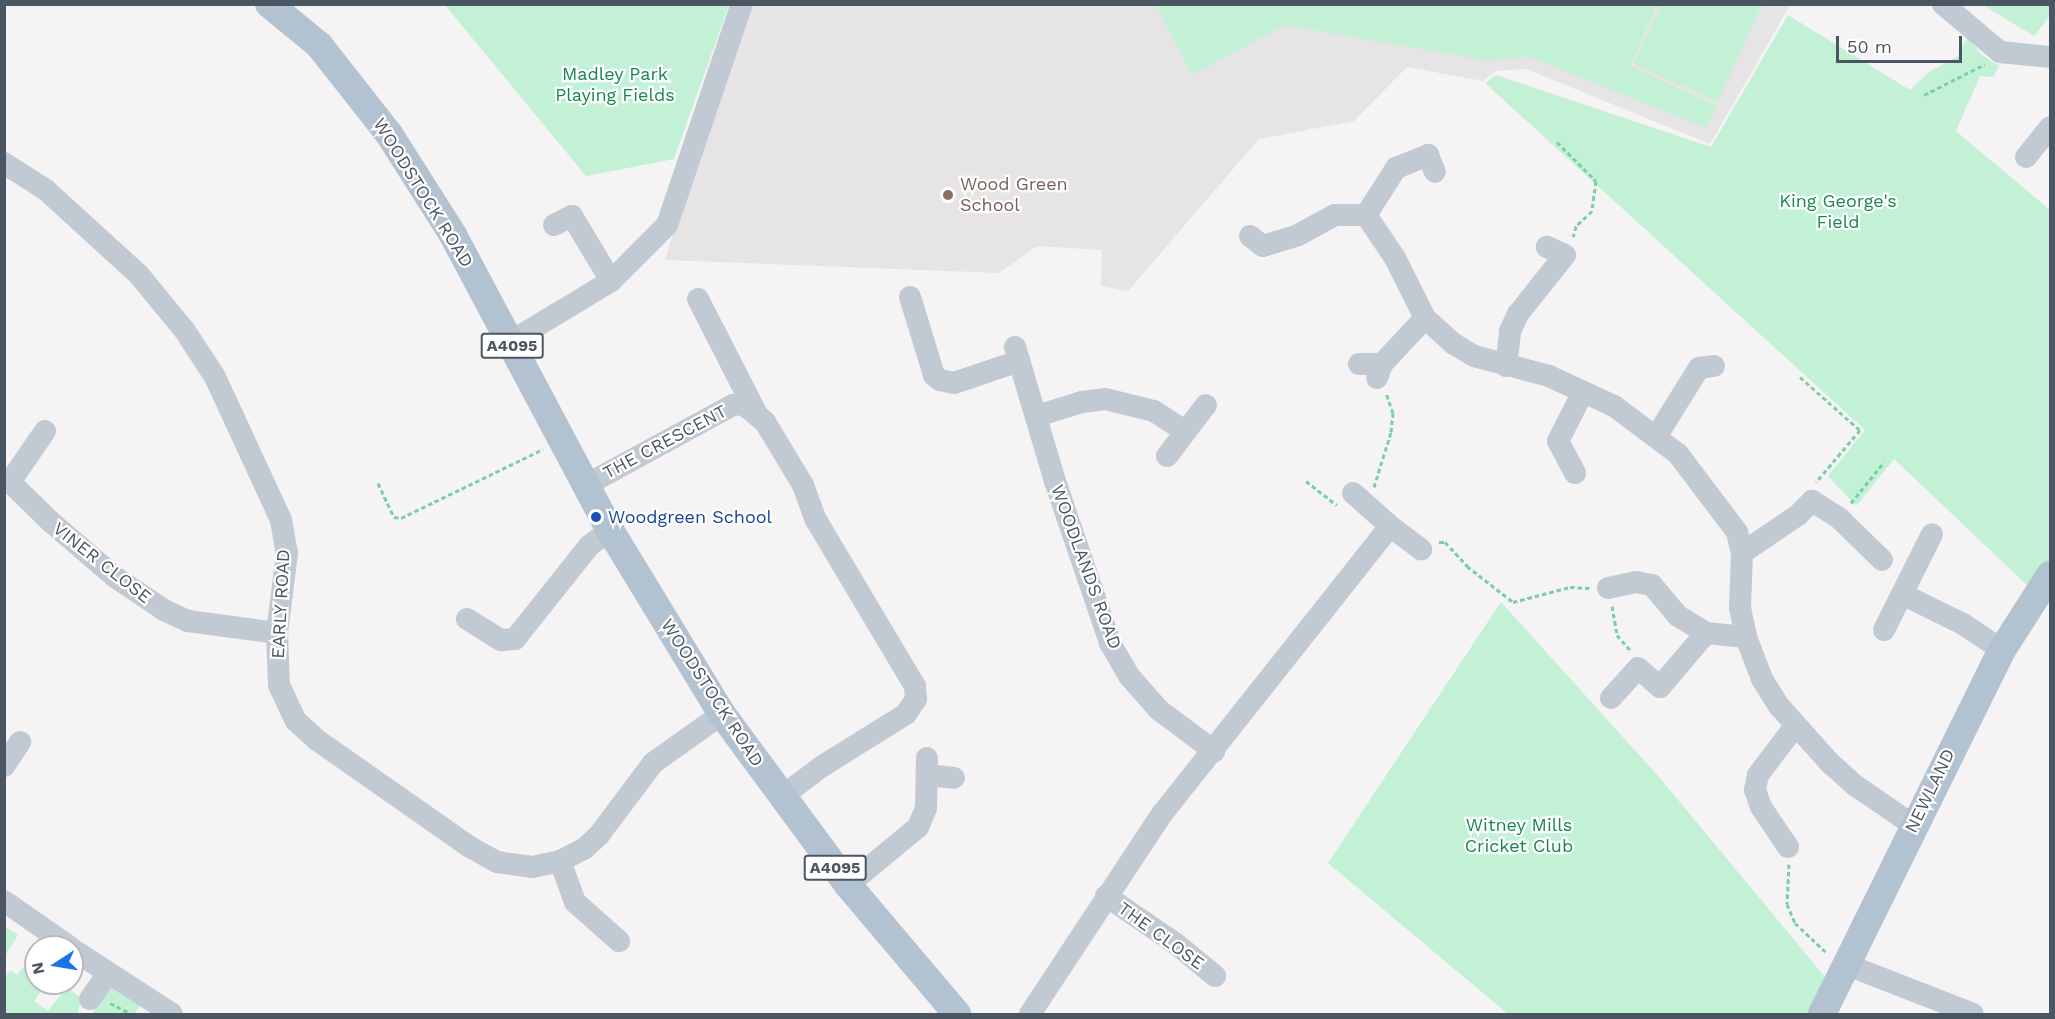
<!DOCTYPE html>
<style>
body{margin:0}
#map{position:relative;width:2055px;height:1019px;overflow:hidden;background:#f5f3f3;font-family:"Work Sans",sans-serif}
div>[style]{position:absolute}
.education>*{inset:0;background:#e6e4e5}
.green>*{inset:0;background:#c3f1d5}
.path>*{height:3px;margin-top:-1.5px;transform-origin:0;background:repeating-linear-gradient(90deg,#7ad0a6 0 4.5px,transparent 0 7.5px)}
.minor>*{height:22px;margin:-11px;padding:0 11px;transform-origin:11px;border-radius:11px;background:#c1cad2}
.major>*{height:28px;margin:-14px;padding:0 14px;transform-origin:14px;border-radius:14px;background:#b3c2d1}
.dots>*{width:16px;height:16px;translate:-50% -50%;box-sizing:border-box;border:3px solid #fff;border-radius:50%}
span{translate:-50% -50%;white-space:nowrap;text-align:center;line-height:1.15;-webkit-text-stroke:4.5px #fff;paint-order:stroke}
.shield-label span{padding:2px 4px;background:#fff;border:2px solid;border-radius:4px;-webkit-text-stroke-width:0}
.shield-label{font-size:16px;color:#4a5661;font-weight:700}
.park-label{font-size:18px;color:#17864f}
.education-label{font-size:18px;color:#785e54}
.left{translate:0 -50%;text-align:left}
.street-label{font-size:18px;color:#4a5661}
.transit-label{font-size:18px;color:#164399}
.frame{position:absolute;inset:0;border:6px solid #4a5661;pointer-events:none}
.north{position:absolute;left:24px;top:935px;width:60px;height:60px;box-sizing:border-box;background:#fff;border:2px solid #b7bbc0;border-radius:50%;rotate:258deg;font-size:16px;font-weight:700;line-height:24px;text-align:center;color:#4a5661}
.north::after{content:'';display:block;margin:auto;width:21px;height:27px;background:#1a73e8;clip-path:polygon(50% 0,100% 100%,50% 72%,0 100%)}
.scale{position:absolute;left:1836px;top:36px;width:126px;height:27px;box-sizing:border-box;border:3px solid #4a5661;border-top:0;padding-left:8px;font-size:18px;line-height:21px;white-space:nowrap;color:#4a5661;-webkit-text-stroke:4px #fff;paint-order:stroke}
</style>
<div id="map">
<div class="education">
<div style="clip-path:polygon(745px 5px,1790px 5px,1710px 144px,1526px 69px,1495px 71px,1483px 81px,1407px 67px,1354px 121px,1259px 139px,1128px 291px,1101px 286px,1102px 250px,1037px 246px,999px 273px,665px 260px)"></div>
</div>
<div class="green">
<div style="clip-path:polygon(445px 5px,729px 5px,674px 159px,586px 176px)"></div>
<div style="clip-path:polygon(1156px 5px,1657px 5px,1630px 66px,1717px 106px,1706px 128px,1527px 56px,1488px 61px,1285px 25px,1192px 75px)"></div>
<div style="clip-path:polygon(1661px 5px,1762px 5px,1717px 102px,1634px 64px)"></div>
<div style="clip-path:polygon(1983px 5px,2050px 5px,2050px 16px,2034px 36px)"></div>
<div style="clip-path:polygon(1788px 15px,1910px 90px,1929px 72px,1958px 56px,1967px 37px,1982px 55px,1999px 66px,1993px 77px,1980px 76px,1956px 131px,2050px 210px,2050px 559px,2028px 586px,1894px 459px,1856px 506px,1828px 476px,1865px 430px,1485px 83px,1496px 75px,1711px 147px)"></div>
<div style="clip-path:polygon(1501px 602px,1659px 777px,1825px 977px,1811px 1014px,1508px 1014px,1328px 863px)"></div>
<div style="clip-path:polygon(7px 928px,18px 935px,5px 956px,5px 932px)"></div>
<div style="clip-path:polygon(36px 952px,36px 983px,47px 983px,34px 1001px,48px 1011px,67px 987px,82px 999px,77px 1014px,5px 1014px,5px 978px,10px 970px,17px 975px)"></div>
<div style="clip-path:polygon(109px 983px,141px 1004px,134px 1014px,92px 1014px)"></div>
</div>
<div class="path">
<div style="left:1924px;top:95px;width:68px;rotate:-26.9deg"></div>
<div style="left:1557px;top:142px;width:55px;rotate:45deg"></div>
<div style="left:1596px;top:181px;width:30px;rotate:98deg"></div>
<div style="left:1592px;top:211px;width:22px;rotate:137deg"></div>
<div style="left:1576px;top:226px;width:11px;rotate:105deg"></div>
<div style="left:1800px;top:377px;width:80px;rotate:41.5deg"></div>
<div style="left:1860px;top:430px;width:68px;rotate:130.2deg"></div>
<div style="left:1306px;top:481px;width:39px;rotate:38deg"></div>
<div style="left:378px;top:483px;width:38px;rotate:65deg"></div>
<div style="left:394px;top:517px;width:7px;rotate:8deg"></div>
<div style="left:401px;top:518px;width:158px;rotate:-25.9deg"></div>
<div style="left:1374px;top:487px;width:58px;rotate:-72.8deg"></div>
<div style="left:1391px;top:432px;width:19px;rotate:-84deg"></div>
<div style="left:1393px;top:413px;width:21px;rotate:-109deg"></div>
<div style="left:1851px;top:503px;width:53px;rotate:-51.2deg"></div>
<div style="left:1439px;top:542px;width:6px"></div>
<div style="left:1445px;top:542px;width:33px;rotate:47deg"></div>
<div style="left:1467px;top:566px;width:58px;rotate:38deg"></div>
<div style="left:1513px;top:602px;width:59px;rotate:-14.7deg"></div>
<div style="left:1570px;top:587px;width:20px;rotate:3deg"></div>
<div style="left:1612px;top:606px;width:29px;rotate:80deg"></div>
<div style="left:1617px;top:635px;width:21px;rotate:49deg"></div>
<div style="left:1789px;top:864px;width:40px;rotate:92.9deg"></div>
<div style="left:1787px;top:904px;width:21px;rotate:67deg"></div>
<div style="left:1795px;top:923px;width:44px;rotate:43.2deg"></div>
<div style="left:110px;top:1003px;width:25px;rotate:27deg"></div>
</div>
<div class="minor">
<div style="left:1943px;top:4px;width:75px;rotate:40.1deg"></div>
<div style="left:2000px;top:52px;width:50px;rotate:5.7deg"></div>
<div style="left:2026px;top:157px;width:38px;rotate:-51deg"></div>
<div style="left:4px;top:163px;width:50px;rotate:32.7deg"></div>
<div style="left:46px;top:190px;width:126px;rotate:42.4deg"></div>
<div style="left:139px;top:275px;width:72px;rotate:50.6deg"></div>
<div style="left:185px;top:331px;width:55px;rotate:56.9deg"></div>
<div style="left:215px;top:377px;width:157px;rotate:65.2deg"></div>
<div style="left:281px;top:520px;width:34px;rotate:80deg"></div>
<div style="left:287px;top:553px;width:81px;rotate:97.1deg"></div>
<div style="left:277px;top:633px;width:52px;rotate:87.8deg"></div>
<div style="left:279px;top:685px;width:40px;rotate:65deg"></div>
<div style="left:296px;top:721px;width:28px;rotate:42deg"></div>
<div style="left:317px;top:740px;width:187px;rotate:35deg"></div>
<div style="left:470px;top:847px;width:31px;rotate:29deg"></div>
<div style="left:497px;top:862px;width:35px;rotate:8deg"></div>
<div style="left:532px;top:867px;width:29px;rotate:-12deg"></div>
<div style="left:560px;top:861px;width:27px;rotate:-27deg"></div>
<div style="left:584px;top:849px;width:21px;rotate:-43deg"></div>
<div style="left:599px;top:835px;width:90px;rotate:-53.1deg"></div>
<div style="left:653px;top:763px;width:85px;rotate:-35.4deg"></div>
<div style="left:1366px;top:215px;width:56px;rotate:-57.4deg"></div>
<div style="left:1396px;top:168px;width:35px;rotate:-22deg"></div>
<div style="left:1428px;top:155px;width:18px;rotate:68deg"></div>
<div style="left:554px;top:225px;width:20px;rotate:-27deg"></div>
<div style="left:572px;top:216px;width:76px;rotate:59deg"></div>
<div style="left:1250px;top:236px;width:16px;rotate:38deg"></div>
<div style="left:1263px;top:246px;width:37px;rotate:-17deg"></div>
<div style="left:1298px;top:235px;width:42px;rotate:-28.4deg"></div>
<div style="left:1335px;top:215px;width:31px"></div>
<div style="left:1366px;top:215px;width:52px;rotate:56deg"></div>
<div style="left:1395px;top:258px;width:67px;rotate:63.4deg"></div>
<div style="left:1425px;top:318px;width:39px;rotate:42deg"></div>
<div style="left:1454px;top:344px;width:23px;rotate:31deg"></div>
<div style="left:1474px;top:356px;width:78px;rotate:14.9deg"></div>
<div style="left:1549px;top:376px;width:72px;rotate:24.8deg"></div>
<div style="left:1614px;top:406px;width:80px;rotate:36.9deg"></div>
<div style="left:1678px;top:454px;width:98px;rotate:52.9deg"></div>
<div style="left:1737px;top:532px;width:22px;rotate:77deg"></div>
<div style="left:1742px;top:553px;width:55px;rotate:92.1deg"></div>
<div style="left:1740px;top:608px;width:30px;rotate:78deg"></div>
<div style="left:1746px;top:637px;width:45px;rotate:69.1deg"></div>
<div style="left:1762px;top:679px;width:32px;rotate:58deg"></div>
<div style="left:1779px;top:706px;width:75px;rotate:48.2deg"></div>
<div style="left:1829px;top:762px;width:36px;rotate:42deg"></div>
<div style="left:1856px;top:786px;width:69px;rotate:34.4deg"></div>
<div style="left:910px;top:297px;width:82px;rotate:72.9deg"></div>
<div style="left:934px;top:375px;width:8px;rotate:40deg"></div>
<div style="left:940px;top:380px;width:14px;rotate:12deg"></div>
<div style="left:954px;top:383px;width:69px;rotate:-18.7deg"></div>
<div style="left:698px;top:299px;width:131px;rotate:62.9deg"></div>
<div style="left:510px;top:342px;width:118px;rotate:-31.1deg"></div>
<div style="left:611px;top:281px;width:79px;rotate:-45deg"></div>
<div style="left:667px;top:225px;width:233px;rotate:-71.3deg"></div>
<div style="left:1015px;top:347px;width:140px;rotate:73.4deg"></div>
<div style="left:1055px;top:481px;width:171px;rotate:71.2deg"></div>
<div style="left:1110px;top:643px;width:39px;rotate:60deg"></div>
<div style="left:1130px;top:677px;width:44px;rotate:48.7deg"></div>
<div style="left:1159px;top:710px;width:69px;rotate:36.7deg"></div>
<div style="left:1359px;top:364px;width:23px"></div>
<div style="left:1506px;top:366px;width:35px;rotate:-83deg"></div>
<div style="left:1510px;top:331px;width:19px;rotate:-65deg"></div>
<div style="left:1518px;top:314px;width:75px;rotate:-51.5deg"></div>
<div style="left:1565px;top:255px;width:20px;rotate:-156deg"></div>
<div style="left:1377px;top:378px;width:15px;rotate:-70deg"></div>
<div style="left:1382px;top:364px;width:63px;rotate:-46.9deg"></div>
<div style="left:1037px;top:416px;width:47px;rotate:-17.3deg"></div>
<div style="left:1082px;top:402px;width:23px;rotate:-7deg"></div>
<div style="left:1105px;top:399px;width:50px;rotate:13.8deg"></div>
<div style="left:1154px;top:411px;width:37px;rotate:33deg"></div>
<div style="left:45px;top:431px;width:62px;rotate:124.5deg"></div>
<div style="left:10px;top:482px;width:57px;rotate:44.3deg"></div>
<div style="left:51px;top:522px;width:84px;rotate:40.7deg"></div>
<div style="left:115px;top:577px;width:59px;rotate:34deg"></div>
<div style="left:164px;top:610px;width:26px;rotate:25deg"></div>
<div style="left:188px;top:621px;width:90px;rotate:7.7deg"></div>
<div style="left:1656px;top:437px;width:81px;rotate:-58.1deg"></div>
<div style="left:1699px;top:368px;width:15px;rotate:-8deg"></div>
<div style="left:1167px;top:456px;width:64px;rotate:-52.6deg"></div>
<div style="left:1575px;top:473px;width:36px;rotate:-118deg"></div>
<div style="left:1558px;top:441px;width:55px;rotate:-63deg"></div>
<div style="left:586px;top:485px;width:167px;rotate:-28.6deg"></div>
<div style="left:733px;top:405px;width:10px;rotate:-6deg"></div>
<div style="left:743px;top:404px;width:28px;rotate:39deg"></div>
<div style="left:765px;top:422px;width:74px;rotate:58.9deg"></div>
<div style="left:803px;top:485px;width:37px;rotate:70deg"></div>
<div style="left:816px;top:520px;width:193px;rotate:59.2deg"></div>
<div style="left:915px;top:686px;width:13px;rotate:86deg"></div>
<div style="left:916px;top:699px;width:18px;rotate:124deg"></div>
<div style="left:906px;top:714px;width:100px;rotate:148.1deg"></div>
<div style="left:821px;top:767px;width:51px;rotate:142.9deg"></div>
<div style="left:1353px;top:493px;width:50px;rotate:41.7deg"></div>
<div style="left:1742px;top:553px;width:68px;rotate:-34.2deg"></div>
<div style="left:1798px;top:515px;width:20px;rotate:-45deg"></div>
<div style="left:1812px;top:501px;width:32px;rotate:32deg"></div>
<div style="left:1839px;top:518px;width:60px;rotate:44.3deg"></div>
<div style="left:1608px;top:588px;width:29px;rotate:-12deg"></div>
<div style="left:1636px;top:582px;width:16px;rotate:11deg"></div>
<div style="left:1652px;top:585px;width:40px;rotate:50deg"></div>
<div style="left:1678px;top:616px;width:33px;rotate:31deg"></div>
<div style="left:1706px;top:633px;width:40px;rotate:5.7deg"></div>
<div style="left:1904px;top:595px;width:66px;rotate:26.2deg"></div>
<div style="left:1963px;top:624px;width:47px;rotate:33.7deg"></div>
<div style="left:467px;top:619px;width:40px;rotate:32deg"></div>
<div style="left:501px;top:640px;width:14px;rotate:-4deg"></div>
<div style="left:515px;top:639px;width:119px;rotate:-51.5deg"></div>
<div style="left:589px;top:546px;width:26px;rotate:-37deg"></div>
<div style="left:1884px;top:630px;width:107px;rotate:-63.4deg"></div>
<div style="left:1611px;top:698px;width:40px;rotate:-48deg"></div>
<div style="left:1638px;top:668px;width:29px;rotate:41deg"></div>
<div style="left:1660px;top:687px;width:71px;rotate:-49.6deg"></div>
<div style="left:4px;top:766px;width:29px;rotate:-56deg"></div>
<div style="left:927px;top:775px;width:27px;rotate:6deg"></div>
<div style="left:1788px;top:847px;width:48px;rotate:-124deg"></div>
<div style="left:1761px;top:807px;width:18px;rotate:-109deg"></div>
<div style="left:1755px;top:790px;width:15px;rotate:-79deg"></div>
<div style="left:1758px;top:775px;width:61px;rotate:-52.9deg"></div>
<div style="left:560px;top:861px;width:44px;rotate:69.9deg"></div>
<div style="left:575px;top:902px;width:59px;rotate:41.6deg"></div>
<div style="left:848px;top:885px;width:91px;rotate:-39.6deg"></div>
<div style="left:918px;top:827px;width:21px;rotate:-67deg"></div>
<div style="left:926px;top:808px;width:50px;rotate:-88.9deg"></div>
<div style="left:1106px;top:896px;width:83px;rotate:34.3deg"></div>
<div style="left:1175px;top:943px;width:52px;rotate:39.5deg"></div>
<div style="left:4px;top:901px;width:80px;rotate:34.9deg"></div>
<div style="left:72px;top:949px;width:119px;rotate:33deg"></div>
<div style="left:1845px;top:964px;width:137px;rotate:21.3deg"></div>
<div style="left:90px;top:999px;width:32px;rotate:-55deg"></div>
<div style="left:1030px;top:1014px;width:240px;rotate:-56.6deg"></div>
<div style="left:1162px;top:814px;width:367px;rotate:-51.6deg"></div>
<div style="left:1390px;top:526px;width:39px;rotate:37deg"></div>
</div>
<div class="major">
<div style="left:269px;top:4px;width:65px;rotate:39.4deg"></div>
<div style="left:319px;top:45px;width:113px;rotate:51.8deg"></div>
<div style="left:389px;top:134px;width:120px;rotate:57.6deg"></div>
<div style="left:453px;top:235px;width:334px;rotate:62deg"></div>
<div style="left:610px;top:530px;width:215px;rotate:58.7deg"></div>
<div style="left:722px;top:714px;width:212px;rotate:53.6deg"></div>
<div style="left:848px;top:885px;width:169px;rotate:49.8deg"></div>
<div style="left:1822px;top:1014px;width:406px;rotate:-63.7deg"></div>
<div style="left:2002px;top:650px;width:89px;rotate:-57.4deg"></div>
</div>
<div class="dots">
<div style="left:948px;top:195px;background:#8d6e63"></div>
<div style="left:596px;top:517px;background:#1a4fb4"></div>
</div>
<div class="shield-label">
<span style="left:512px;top:346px">A4095</span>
<span style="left:835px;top:868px">A4095</span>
</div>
<div class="park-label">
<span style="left:615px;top:85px">Madley Park<br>Playing Fields</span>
<span style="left:1838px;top:212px">King George's<br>Field</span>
<span style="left:1519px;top:836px">Witney Mills<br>Cricket Club</span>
</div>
<div class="education-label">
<span class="left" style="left:960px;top:195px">Wood Green<br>School</span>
</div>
<div class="street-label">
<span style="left:423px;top:193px;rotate:58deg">WOODSTOCK ROAD</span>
<span style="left:665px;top:442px;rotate:-28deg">THE CRESCENT</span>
<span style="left:102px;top:563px;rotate:38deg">VINER CLOSE</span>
<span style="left:1086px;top:567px;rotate:70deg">WOODLANDS ROAD</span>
<span style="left:281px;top:604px;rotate:-87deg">EARLY ROAD</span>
<span style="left:712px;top:693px;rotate:57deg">WOODSTOCK ROAD</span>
<span style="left:1930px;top:791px;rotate:-64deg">NEWLAND</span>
<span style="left:1161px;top:936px;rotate:36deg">THE CLOSE</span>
</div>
<div class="transit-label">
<span class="left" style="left:608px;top:517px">Woodgreen School</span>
</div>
<div class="frame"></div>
<div class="north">N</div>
<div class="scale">50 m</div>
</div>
